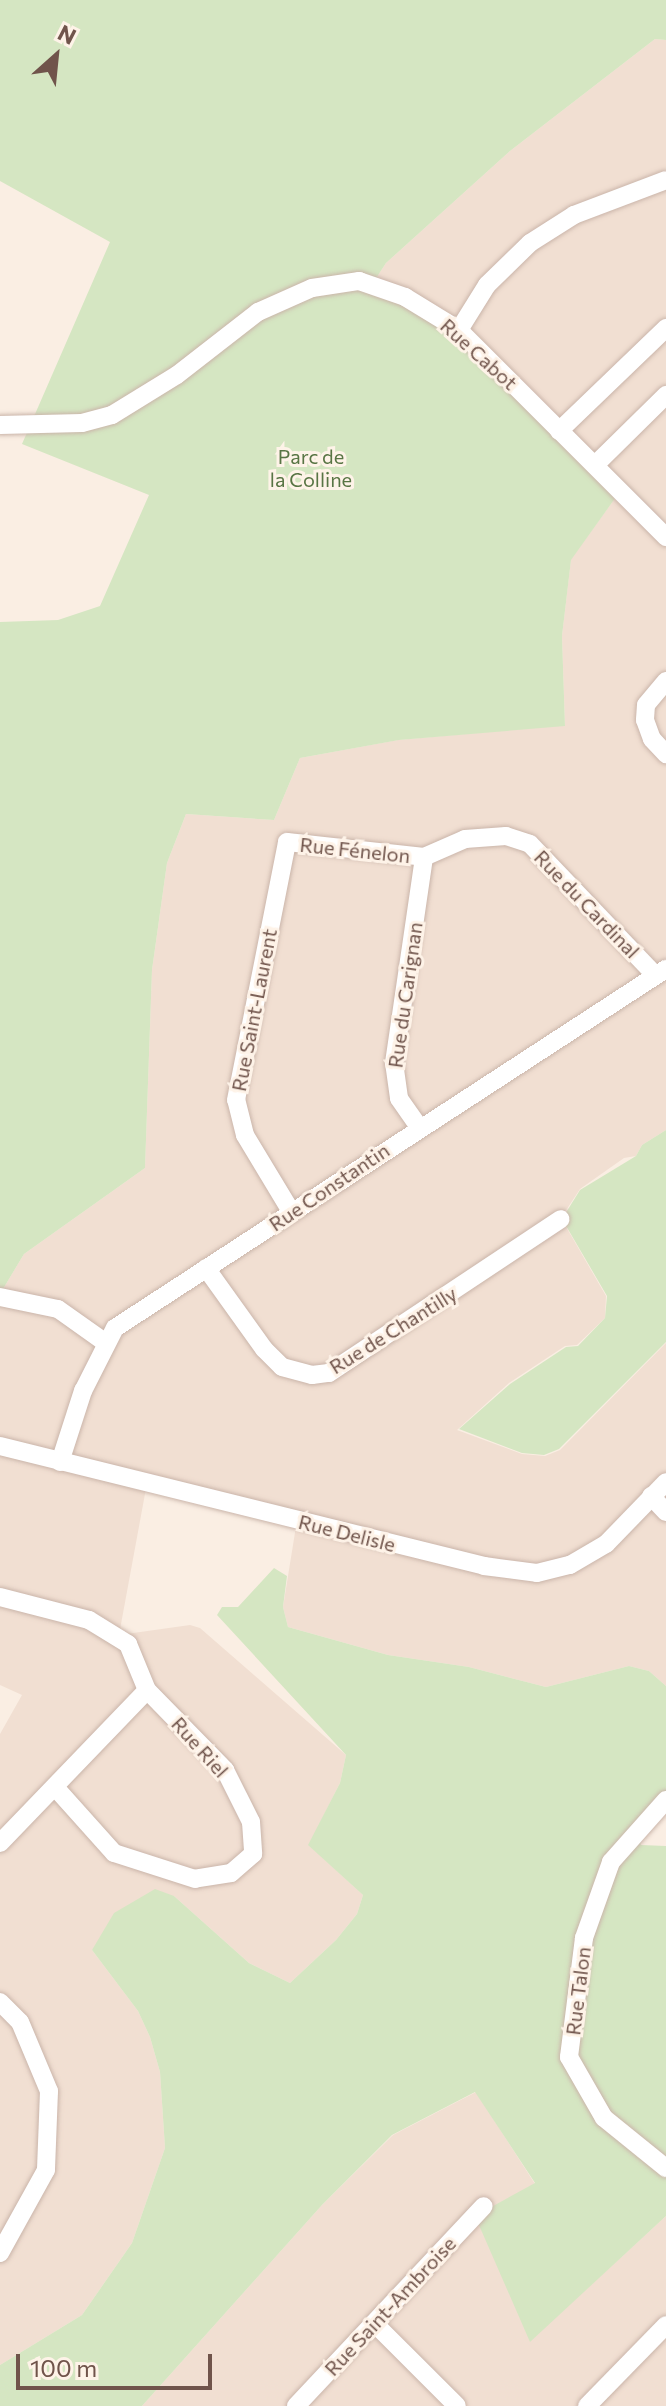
<!DOCTYPE html>
<meta charset="utf-8">
<style>
body{margin:0}
#map{position:relative;width:666px;height:2406px;overflow:hidden;background:#faeee3;font-family:Commissioner,sans-serif}
div>[style]{position:absolute}
.residential>*{inset:0;background:#f1dfd2}
.green>*{inset:0;background:#d5e6c2}
.roads{filter:drop-shadow(0 0 2px #cab5aa) drop-shadow(0 0 2px #cab5aa)}
.minor>*{height:18px;margin:-9px;padding:0 9px;transform-origin:9px;border-radius:9px;background:#fff}
span{translate:-50% -50%;white-space:nowrap;text-align:center;line-height:1.15;-webkit-text-stroke:6px #fef3e8;paint-order:stroke}
.street-label{font-size:20px;color:#70544b}
.park-label{font-size:20px;color:#587544}
.north{position:absolute;left:16px;top:16px;width:80px;height:80px;-webkit-text-stroke:6px #fef3e8;paint-order:stroke;rotate:27deg;font-size:22px;font-weight:700;line-height:32px;text-align:center;color:#70544b}
.north::after{content:'';display:block;margin:auto;width:28px;height:36px;background:#70544b;clip-path:polygon(50% 0,100% 100%,50% 72%,0 100%)}
.scale{position:absolute;left:16px;top:2354px;width:196px;height:36px;box-sizing:border-box;border:4px solid #70544b;border-top:0;padding-left:10px;font-size:24px;line-height:28px;white-space:nowrap;color:#70544b;-webkit-text-stroke:6px #fef3e8;paint-order:stroke}
</style>
<div id="map">
<div class="residential">
<div style="clip-path:polygon(655px 39px,666px 40px,666px 1130px,642px 1145px,636px 1156px,624px 1158px,580px 1189px,561px 1218px,606px 1296px,605px 1318px,577px 1345px,565px 1346px,509px 1383px,457px 1430px,522px 1454px,545px 1456px,560px 1450px,666px 1343px,666px 1686px,649px 1671px,629px 1666px,546px 1687px,469px 1667px,388px 1655px,288px 1627px,283px 1607px,298px 1514px,147px 1483px,119px 1635px,190px 1625px,200px 1628px,346px 1755px,340px 1783px,309px 1845px,363px 1895px,357px 1914px,336px 1940px,290px 1983px,249px 1963px,174px 1896px,92px 1950px,138px 2011px,150px 2037px,160px 2072px,165px 2148px,132px 2243px,82px 2315px,0 2365px,0 1734px,22px 1695px,0 1685px,0 1294px,24px 1254px,145px 1168px,152px 970px,167px 863px,186px 814px,274px 820px,300px 758px,398px 740px,565px 725px,562px 636px,571px 559px,621px 490px,373px 283px,386px 263px,510px 151px)"></div>
<div style="clip-path:polygon(476px 2092px,535px 2184px,530px 2341px,666px 2216px,666px 2406px,142px 2406px,322px 2205px,393px 2135px)"></div>
</div>
<div class="green">
<div style="clip-path:polygon(0 0,666px 0,666px 40px,655px 39px,510px 151px,386px 263px,373px 283px,459px 330px,621px 490px,571px 560px,562px 636px,565px 726px,399px 740px,300px 758px,274px 820px,186px 814px,167px 863px,152px 970px,145px 1168px,24px 1254px,0 1294px,0 622px,58px 620px,100px 606px,149px 495px,22px 444px,110px 242px,0 181px)"></div>
<div style="clip-path:polygon(666px 1130px,666px 1342px,559px 1449px,544px 1455px,522px 1453px,459px 1429px,510px 1384px,566px 1347px,578px 1346px,605px 1318px,607px 1296px,562px 1219px,580px 1190px,636px 1156px,642px 1145px)"></div>
<div style="clip-path:polygon(274px 1568px,287px 1576px,283px 1607px,288px 1627px,388px 1655px,469px 1667px,546px 1687px,629px 1666px,649px 1671px,666px 1686px,666px 1801px,639px 1839px,641px 1845px,666px 1846px,666px 2216px,530px 2342px,475px 2216px,535px 2183px,475px 2092px,392px 2135px,322px 2205px,142px 2406px,0 2406px,0 2365px,82px 2315px,132px 2243px,165px 2148px,160px 2072px,150px 2037px,138px 2011px,92px 1950px,114px 1913px,155px 1889px,174px 1896px,249px 1963px,290px 1983px,336px 1940px,357px 1914px,363px 1895px,308px 1845px,340px 1783px,346px 1755px,217px 1615px,222px 1607px,238px 1607px)"></div>
</div>
<div class="roads">
<div class="minor">
<div style="left:459px;top:330px;width:53px;rotate:-58.1deg"></div>
<div style="left:487px;top:285px;width:60px;rotate:-44.3deg"></div>
<div style="left:530px;top:243px;width:52px;rotate:-32.5deg"></div>
<div style="left:574px;top:215px;width:98px;rotate:-20.8deg"></div>
<div style="left:0;top:425px;width:82px;rotate:-1.4deg"></div>
<div style="left:82px;top:423px;width:31px;rotate:-15deg"></div>
<div style="left:112px;top:415px;width:76px;rotate:-31.6deg"></div>
<div style="left:177px;top:375px;width:103px;rotate:-37.9deg"></div>
<div style="left:258px;top:312px;width:59px;rotate:-24deg"></div>
<div style="left:312px;top:288px;width:48px;rotate:-8.5deg"></div>
<div style="left:359px;top:281px;width:49px;rotate:19.2deg"></div>
<div style="left:405px;top:297px;width:63px;rotate:31.4deg"></div>
<div style="left:459px;top:330px;width:293px;rotate:45deg"></div>
<div style="left:559px;top:431px;width:149px;rotate:-43.9deg"></div>
<div style="left:595px;top:465px;width:100px;rotate:-44.6deg"></div>
<div style="left:666px;top:681px;width:31px;rotate:130deg"></div>
<div style="left:646px;top:705px;width:15px;rotate:94deg"></div>
<div style="left:645px;top:720px;width:20px;rotate:70deg"></div>
<div style="left:652px;top:739px;width:21px;rotate:47deg"></div>
<div style="left:424px;top:857px;width:45px;rotate:-23.7deg"></div>
<div style="left:465px;top:839px;width:41px;rotate:-4.2deg"></div>
<div style="left:506px;top:836px;width:25px;rotate:18deg"></div>
<div style="left:530px;top:844px;width:181px;rotate:46.3deg"></div>
<div style="left:419px;top:1127px;width:35px;rotate:-125deg"></div>
<div style="left:399px;top:1098px;width:35px;rotate:-98deg"></div>
<div style="left:394px;top:1063px;width:208px;rotate:-81.7deg"></div>
<div style="left:292px;top:1213px;width:91px;rotate:-121.1deg"></div>
<div style="left:245px;top:1135px;width:36px;rotate:-104deg"></div>
<div style="left:236px;top:1100px;width:263px;rotate:-78.8deg"></div>
<div style="left:287px;top:842px;width:138px;rotate:6.2deg"></div>
<div style="left:206px;top:1268px;width:100px;rotate:54.4deg"></div>
<div style="left:264px;top:1349px;width:25px;rotate:45deg"></div>
<div style="left:282px;top:1367px;width:31px;rotate:15deg"></div>
<div style="left:312px;top:1375px;width:17px;rotate:-7deg"></div>
<div style="left:329px;top:1373px;width:278px;rotate:-33.6deg"></div>
<div style="left:0;top:1297px;width:59px;rotate:11.7deg"></div>
<div style="left:58px;top:1309px;width:59px;rotate:35.3deg"></div>
<div style="left:0;top:1446px;width:499px;rotate:13.9deg"></div>
<div style="left:484px;top:1566px;width:53px;rotate:7.5deg"></div>
<div style="left:537px;top:1573px;width:34px;rotate:-14deg"></div>
<div style="left:570px;top:1565px;width:42px;rotate:-30.3deg"></div>
<div style="left:606px;top:1544px;width:86px;rotate:-45.9deg"></div>
<div style="left:60px;top:1462px;width:75px;rotate:-72.1deg"></div>
<div style="left:83px;top:1391px;width:71px;rotate:-63.1deg"></div>
<div style="left:115px;top:1328px;width:658px;rotate:-33.09deg"></div>
<div style="left:651px;top:1496px;width:22px;rotate:47deg"></div>
<div style="left:0;top:1597px;width:92px;rotate:14.5deg"></div>
<div style="left:89px;top:1620px;width:46px;rotate:31.6deg"></div>
<div style="left:128px;top:1644px;width:50px;rotate:67.6deg"></div>
<div style="left:147px;top:1690px;width:112px;rotate:45.7deg"></div>
<div style="left:225px;top:1770px;width:58px;rotate:63.4deg"></div>
<div style="left:251px;top:1822px;width:32px;rotate:86deg"></div>
<div style="left:253px;top:1854px;width:29px;rotate:139deg"></div>
<div style="left:231px;top:1873px;width:36px;rotate:171deg"></div>
<div style="left:195px;top:1879px;width:85px;rotate:-162.2deg"></div>
<div style="left:114px;top:1853px;width:89px;rotate:-131.8deg"></div>
<div style="left:666px;top:1800px;width:83px;rotate:131.6deg"></div>
<div style="left:611px;top:1862px;width:81px;rotate:109.6deg"></div>
<div style="left:584px;top:1938px;width:120px;rotate:97.2deg"></div>
<div style="left:569px;top:2057px;width:70px;rotate:60.2deg"></div>
<div style="left:604px;top:2118px;width:80px;rotate:38.9deg"></div>
<div style="left:0;top:1843px;width:212px;rotate:-46.1deg"></div>
<div style="left:0;top:2002px;width:28px;rotate:45deg"></div>
<div style="left:20px;top:2022px;width:75px;rotate:67.2deg"></div>
<div style="left:49px;top:2091px;width:79px;rotate:92.2deg"></div>
<div style="left:46px;top:2170px;width:95px;rotate:119deg"></div>
<div style="left:374px;top:2323px;width:117px;rotate:45deg"></div>
<div style="left:296px;top:2406px;width:274px;rotate:-46.8deg"></div>
<div style="left:587px;top:2406px;width:113px;rotate:-45.7deg"></div>
</div>
</div>
<div class="street-label">
<span style="left:479px;top:354px;rotate:42deg">Rue Cabot</span>
<span style="left:355px;top:850px;rotate:6deg">Rue Fénelon</span>
<span style="left:587px;top:904px;rotate:46deg">Rue du Cardinal</span>
<span style="left:405px;top:995px;rotate:-82deg">Rue du Carignan</span>
<span style="left:254px;top:1010px;rotate:-79deg">Rue Saint-Laurent</span>
<span style="left:329px;top:1187px;rotate:-34deg">Rue Constantin</span>
<span style="left:393px;top:1330px;rotate:-32deg">Rue de Chantilly</span>
<span style="left:347px;top:1533px;rotate:14deg">Rue Delisle</span>
<span style="left:200px;top:1747px;rotate:48deg">Rue Riel</span>
<span style="left:578px;top:1991px;rotate:-83deg">Rue Talon</span>
<span style="left:390px;top:2306px;rotate:-47deg">Rue Saint-Ambroise</span>
</div>
<div class="park-label">
<span style="left:311px;top:468px">Parc de<br>la Colline</span>
</div>
<div class="north">N</div>
<div class="scale">100 m</div>
</div>
